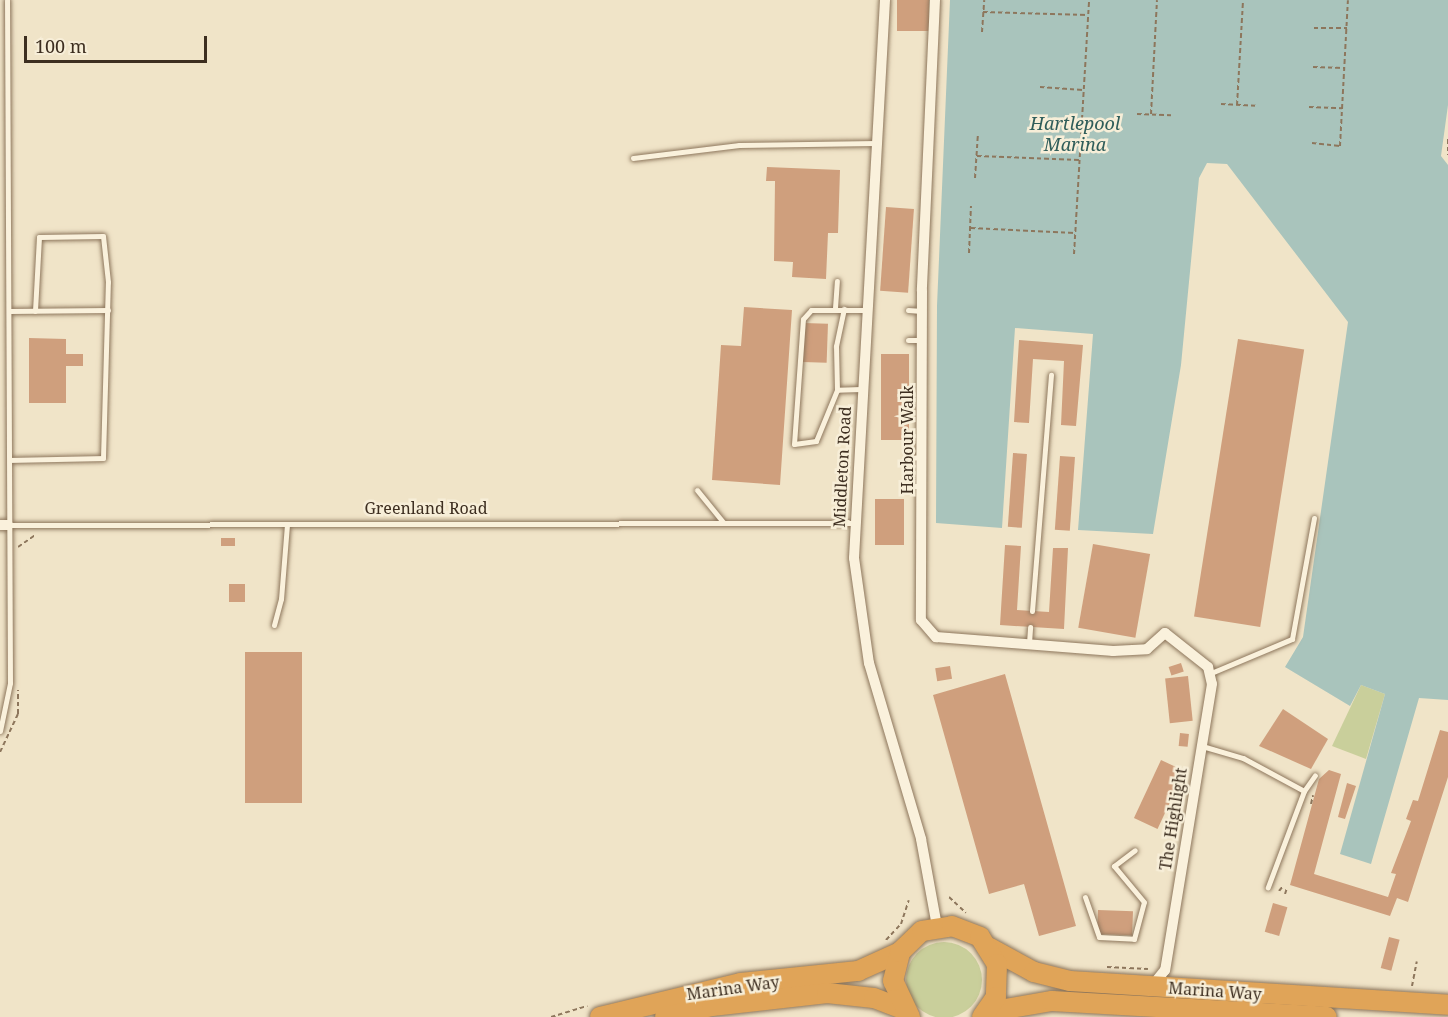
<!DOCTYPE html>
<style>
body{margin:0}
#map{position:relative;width:1448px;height:1017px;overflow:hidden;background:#f0e4c8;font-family:"Noto Serif",serif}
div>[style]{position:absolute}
.green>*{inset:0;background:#c9cf9b}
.round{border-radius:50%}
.water>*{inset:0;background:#a9c4bc}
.building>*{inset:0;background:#cf9f7d;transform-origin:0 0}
.path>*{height:2px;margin-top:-1px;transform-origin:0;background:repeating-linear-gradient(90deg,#8d765c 0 4.5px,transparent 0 7.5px)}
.roads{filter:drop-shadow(0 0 2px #8d765c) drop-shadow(0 0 2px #8d765c)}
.lane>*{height:5px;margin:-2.5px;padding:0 2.5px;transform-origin:2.5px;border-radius:2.5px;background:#faf1dc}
.street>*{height:10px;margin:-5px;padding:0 5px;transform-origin:5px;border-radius:5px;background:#faf1dc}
.highway>*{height:20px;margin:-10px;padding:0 10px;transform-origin:10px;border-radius:10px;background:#e0a458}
span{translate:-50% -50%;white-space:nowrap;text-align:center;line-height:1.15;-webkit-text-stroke:5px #f7eed8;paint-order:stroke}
.street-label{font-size:16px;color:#3d2e20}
.water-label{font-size:18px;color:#2f5d5a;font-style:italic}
.scale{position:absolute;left:24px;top:36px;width:183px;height:27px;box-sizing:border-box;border:3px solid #3d2e20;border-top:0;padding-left:8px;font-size:18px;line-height:21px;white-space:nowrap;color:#3d2e20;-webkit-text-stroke:4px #f7eed8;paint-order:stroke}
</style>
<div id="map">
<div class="green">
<div style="clip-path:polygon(1361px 685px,1385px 694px,1366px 759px,1332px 746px)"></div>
<div class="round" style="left:906px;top:942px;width:76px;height:76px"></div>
</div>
<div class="water">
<div style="clip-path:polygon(950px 0,1448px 0,1448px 105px,1441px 156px,1448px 165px,1448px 700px,1419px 698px,1371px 864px,1340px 854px,1385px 694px,1361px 685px,1350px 706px,1285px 667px,1303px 637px,1348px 322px,1227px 164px,1207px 163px,1199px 178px,1181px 365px,1153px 534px,1078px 530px,1093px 334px,1015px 328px,1002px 528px,936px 523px,937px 306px)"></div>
</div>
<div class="building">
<div style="left:897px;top:0;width:32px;height:31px"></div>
<div style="clip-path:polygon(767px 167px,840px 170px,838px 233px,828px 233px,826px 279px,792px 277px,793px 262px,774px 261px,775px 181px,766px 181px)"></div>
<div style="left:886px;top:207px;width:28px;height:84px;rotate:4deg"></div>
<div style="clip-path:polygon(744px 307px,792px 310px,780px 485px,712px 480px,721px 345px,741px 346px)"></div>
<div style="left:804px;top:323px;width:24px;height:39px;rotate:2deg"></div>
<div style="clip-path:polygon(29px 338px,66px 339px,66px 354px,83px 354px,83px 366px,66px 366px,66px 403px,29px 403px)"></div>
<div style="left:1238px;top:339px;width:67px;height:281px;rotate:9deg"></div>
<div style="clip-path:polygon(1019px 340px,1083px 345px,1076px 426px,1061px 425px,1064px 361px,1033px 359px,1029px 423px,1014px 422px)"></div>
<div style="left:881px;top:354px;width:28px;height:86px"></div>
<div style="left:1013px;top:453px;width:14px;height:74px;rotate:4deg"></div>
<div style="left:1060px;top:456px;width:15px;height:74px;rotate:4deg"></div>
<div style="left:875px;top:499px;width:29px;height:46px"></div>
<div style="left:221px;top:538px;width:14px;height:8px"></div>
<div style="left:1093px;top:544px;width:58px;height:85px;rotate:10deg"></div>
<div style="clip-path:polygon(1005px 545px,1021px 546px,1017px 610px,1049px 612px,1053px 548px,1068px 548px,1064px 629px,1000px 625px)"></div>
<div style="left:229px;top:584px;width:16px;height:18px"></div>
<div style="left:245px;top:652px;width:57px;height:151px"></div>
<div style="left:1181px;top:663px;width:9px;height:13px;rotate:72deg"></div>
<div style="left:950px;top:666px;width:13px;height:15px;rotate:81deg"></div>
<div style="clip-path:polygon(1005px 674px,1076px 926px,1039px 936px,1024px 884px,989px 894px,933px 695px)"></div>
<div style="left:1188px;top:676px;width:45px;height:23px;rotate:84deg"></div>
<div style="clip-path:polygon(1283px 709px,1328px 739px,1311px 769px,1259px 746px)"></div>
<div style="clip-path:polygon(1440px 730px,1448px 732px,1448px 777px,1408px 902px,1397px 898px,1390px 916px,1290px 885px,1319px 779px,1329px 770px,1341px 774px,1314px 874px,1388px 897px,1396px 874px,1391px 873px,1411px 821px,1406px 819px,1413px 800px,1418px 801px)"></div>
<div style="left:1180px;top:733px;width:9px;height:13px;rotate:6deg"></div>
<div style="left:1161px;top:760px;width:26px;height:64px;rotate:25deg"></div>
<div style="clip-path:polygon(1347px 783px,1356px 786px,1345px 819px,1338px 817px)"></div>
<div style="left:1273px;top:903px;width:15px;height:30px;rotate:16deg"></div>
<div style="left:1098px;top:910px;width:35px;height:24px;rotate:2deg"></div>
<div style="left:1389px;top:937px;width:11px;height:32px;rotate:15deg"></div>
</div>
<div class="path">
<div style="left:983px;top:12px;width:105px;rotate:1.6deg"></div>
<div style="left:1314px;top:28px;width:33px"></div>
<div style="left:982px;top:32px;width:32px;rotate:-86deg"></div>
<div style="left:1313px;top:67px;width:31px;rotate:2deg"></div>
<div style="left:1040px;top:87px;width:43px;rotate:4deg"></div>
<div style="left:1221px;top:104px;width:35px;rotate:3deg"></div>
<div style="left:1237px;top:105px;width:105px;rotate:-86.7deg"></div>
<div style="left:1309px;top:107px;width:33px;rotate:2deg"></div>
<div style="left:1137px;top:114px;width:34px;rotate:2deg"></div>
<div style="left:1151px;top:114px;width:114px;rotate:-87deg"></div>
<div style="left:1448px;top:139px;width:16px;rotate:90deg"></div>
<div style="left:1312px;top:143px;width:28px;rotate:6deg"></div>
<div style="left:1340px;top:146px;width:146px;rotate:-86.9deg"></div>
<div style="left:977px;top:156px;width:102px;rotate:2.2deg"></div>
<div style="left:975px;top:178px;width:45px;rotate:-86.2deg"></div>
<div style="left:971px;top:228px;width:104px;rotate:2.8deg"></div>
<div style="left:969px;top:253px;width:47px;rotate:-87.6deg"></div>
<div style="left:1074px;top:254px;width:254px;rotate:-86.6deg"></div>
<div style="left:18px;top:547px;width:21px;rotate:-35deg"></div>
<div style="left:0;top:752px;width:42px;rotate:-64.7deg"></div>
<div style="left:18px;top:714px;width:24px;rotate:-90deg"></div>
<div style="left:1311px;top:804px;width:9px;rotate:-77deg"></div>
<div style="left:1279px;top:891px;width:6px;rotate:-51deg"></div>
<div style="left:1285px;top:894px;width:6px;rotate:-72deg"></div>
<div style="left:949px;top:897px;width:23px;rotate:43deg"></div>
<div style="left:886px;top:940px;width:22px;rotate:-47deg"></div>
<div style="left:901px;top:924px;width:25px;rotate:-72deg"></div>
<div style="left:1107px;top:967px;width:41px;rotate:2.8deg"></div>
<div style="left:1412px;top:986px;width:25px;rotate:-79deg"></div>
<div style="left:551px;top:1017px;width:38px;rotate:-17deg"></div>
</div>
<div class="roads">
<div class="lane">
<div style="left:633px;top:158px;width:107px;rotate:-7deg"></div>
<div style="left:739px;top:145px;width:137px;rotate:-0.8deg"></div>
<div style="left:835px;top:308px;width:27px;rotate:-86deg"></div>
<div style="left:908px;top:310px;width:14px;rotate:4deg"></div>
<div style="left:9px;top:311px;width:99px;rotate:-0.6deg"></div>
<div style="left:908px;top:340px;width:14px"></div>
<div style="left:861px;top:389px;width:24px;rotate:178deg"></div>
<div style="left:837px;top:390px;width:55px;rotate:112.4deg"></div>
<div style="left:816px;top:441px;width:22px;rotate:172deg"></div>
<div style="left:794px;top:444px;width:125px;rotate:-85.9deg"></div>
<div style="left:803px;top:319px;width:12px;rotate:-48deg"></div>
<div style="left:811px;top:310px;width:55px"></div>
<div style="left:837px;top:390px;width:44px;rotate:-91.3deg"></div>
<div style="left:836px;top:346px;width:38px;rotate:-78deg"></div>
<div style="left:909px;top:458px;width:13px;rotate:-4deg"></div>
<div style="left:10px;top:460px;width:93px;rotate:-1.2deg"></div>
<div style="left:103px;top:458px;width:176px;rotate:-88.4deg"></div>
<div style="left:108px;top:282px;width:46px;rotate:-96.2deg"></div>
<div style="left:103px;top:236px;width:64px;rotate:179.1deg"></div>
<div style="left:39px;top:237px;width:74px;rotate:93.1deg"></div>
<div style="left:907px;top:486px;width:15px"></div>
<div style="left:697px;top:490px;width:41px;rotate:50.9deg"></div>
<div style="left:8px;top:525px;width:845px;rotate:-0.14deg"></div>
<div style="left:1032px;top:611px;width:237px;rotate:-85.4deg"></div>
<div style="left:274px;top:625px;width:27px;rotate:-75deg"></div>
<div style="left:281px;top:599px;width:75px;rotate:-85.4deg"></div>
<div style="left:1029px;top:643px;width:16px;rotate:-86deg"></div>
<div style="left:1211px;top:673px;width:88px;rotate:-22.8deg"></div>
<div style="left:1292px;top:639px;width:123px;rotate:-79.7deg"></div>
<div style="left:0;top:731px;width:49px;rotate:-78.2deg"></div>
<div style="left:10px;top:683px;width:683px;rotate:-90.25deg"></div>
<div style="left:1202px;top:746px;width:43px;rotate:16.3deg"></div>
<div style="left:1243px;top:758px;width:69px;rotate:28.4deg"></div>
<div style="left:1304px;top:791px;width:103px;rotate:110.6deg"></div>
<div style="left:1304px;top:791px;width:19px;rotate:-55deg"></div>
<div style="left:1085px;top:897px;width:42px;rotate:70.7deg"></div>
<div style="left:1099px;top:937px;width:35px;rotate:3deg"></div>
<div style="left:1134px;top:939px;width:38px;rotate:-75deg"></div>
<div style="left:1144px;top:902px;width:47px;rotate:-129.8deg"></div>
<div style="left:1114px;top:866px;width:26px;rotate:-37deg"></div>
</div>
<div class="street">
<div style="left:885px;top:0;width:559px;rotate:93.18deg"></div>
<div style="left:854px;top:558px;width:106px;rotate:81.9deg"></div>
<div style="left:869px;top:663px;width:184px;rotate:73.5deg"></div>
<div style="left:921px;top:839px;width:88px;rotate:79.6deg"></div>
<div style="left:935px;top:0;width:291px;rotate:92.6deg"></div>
<div style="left:922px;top:291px;width:329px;rotate:90.2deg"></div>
<div style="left:921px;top:620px;width:23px;rotate:49deg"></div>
<div style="left:936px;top:637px;width:178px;rotate:4.5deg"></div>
<div style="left:1113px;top:651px;width:34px;rotate:-3deg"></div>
<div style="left:1147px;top:649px;width:24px;rotate:-42deg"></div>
<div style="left:1165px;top:633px;width:55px;rotate:38.3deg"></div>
<div style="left:1208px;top:667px;width:17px;rotate:77deg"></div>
<div style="left:1212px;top:684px;width:290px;rotate:99.3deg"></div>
<div style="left:1165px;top:970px;width:22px;rotate:129deg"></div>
<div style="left:0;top:525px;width:8px"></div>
</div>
<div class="highway">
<div style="left:990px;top:948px;width:50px;rotate:28.6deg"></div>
<div style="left:1034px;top:972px;width:37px;rotate:14deg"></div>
<div style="left:1070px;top:981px;width:379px;rotate:3.6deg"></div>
<div style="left:988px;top:1012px;width:65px;rotate:-9.8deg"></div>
<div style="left:1052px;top:1001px;width:275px;rotate:3.3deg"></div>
<div style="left:600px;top:1017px;width:145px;rotate:-13.6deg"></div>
<div style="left:741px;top:983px;width:118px;rotate:-5.9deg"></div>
<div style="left:858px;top:971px;width:46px;rotate:-24.3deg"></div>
<div style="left:665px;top:1017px;width:48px;rotate:-13.2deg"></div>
<div style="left:712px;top:1006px;width:116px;rotate:-6.4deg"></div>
<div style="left:827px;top:993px;width:47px;rotate:6.1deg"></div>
<div style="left:874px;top:998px;width:30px;rotate:21deg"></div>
<div style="left:910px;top:1017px;width:40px;rotate:-115deg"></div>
<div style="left:893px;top:981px;width:30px;rotate:-76deg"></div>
<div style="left:900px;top:952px;width:30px;rotate:-44deg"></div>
<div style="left:922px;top:931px;width:30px;rotate:-9deg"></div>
<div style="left:952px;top:926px;width:30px;rotate:21deg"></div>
<div style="left:980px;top:937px;width:32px;rotate:58deg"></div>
<div style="left:997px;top:964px;width:33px;rotate:92deg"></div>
<div style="left:996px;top:997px;width:24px;rotate:125deg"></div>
</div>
</div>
<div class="street-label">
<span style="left:907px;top:440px;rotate:-90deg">Harbour Walk</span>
<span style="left:842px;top:467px;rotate:-87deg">Middleton Road</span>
<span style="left:426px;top:508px">Greenland Road</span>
<span style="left:1173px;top:819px;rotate:-81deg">The Highlight</span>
<span style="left:733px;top:988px;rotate:-8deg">Marina Way</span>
<span style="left:1215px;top:991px;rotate:4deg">Marina Way</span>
</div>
<div class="water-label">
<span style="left:1075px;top:134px">Hartlepool<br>Marina</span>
</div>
<div class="scale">100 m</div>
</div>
